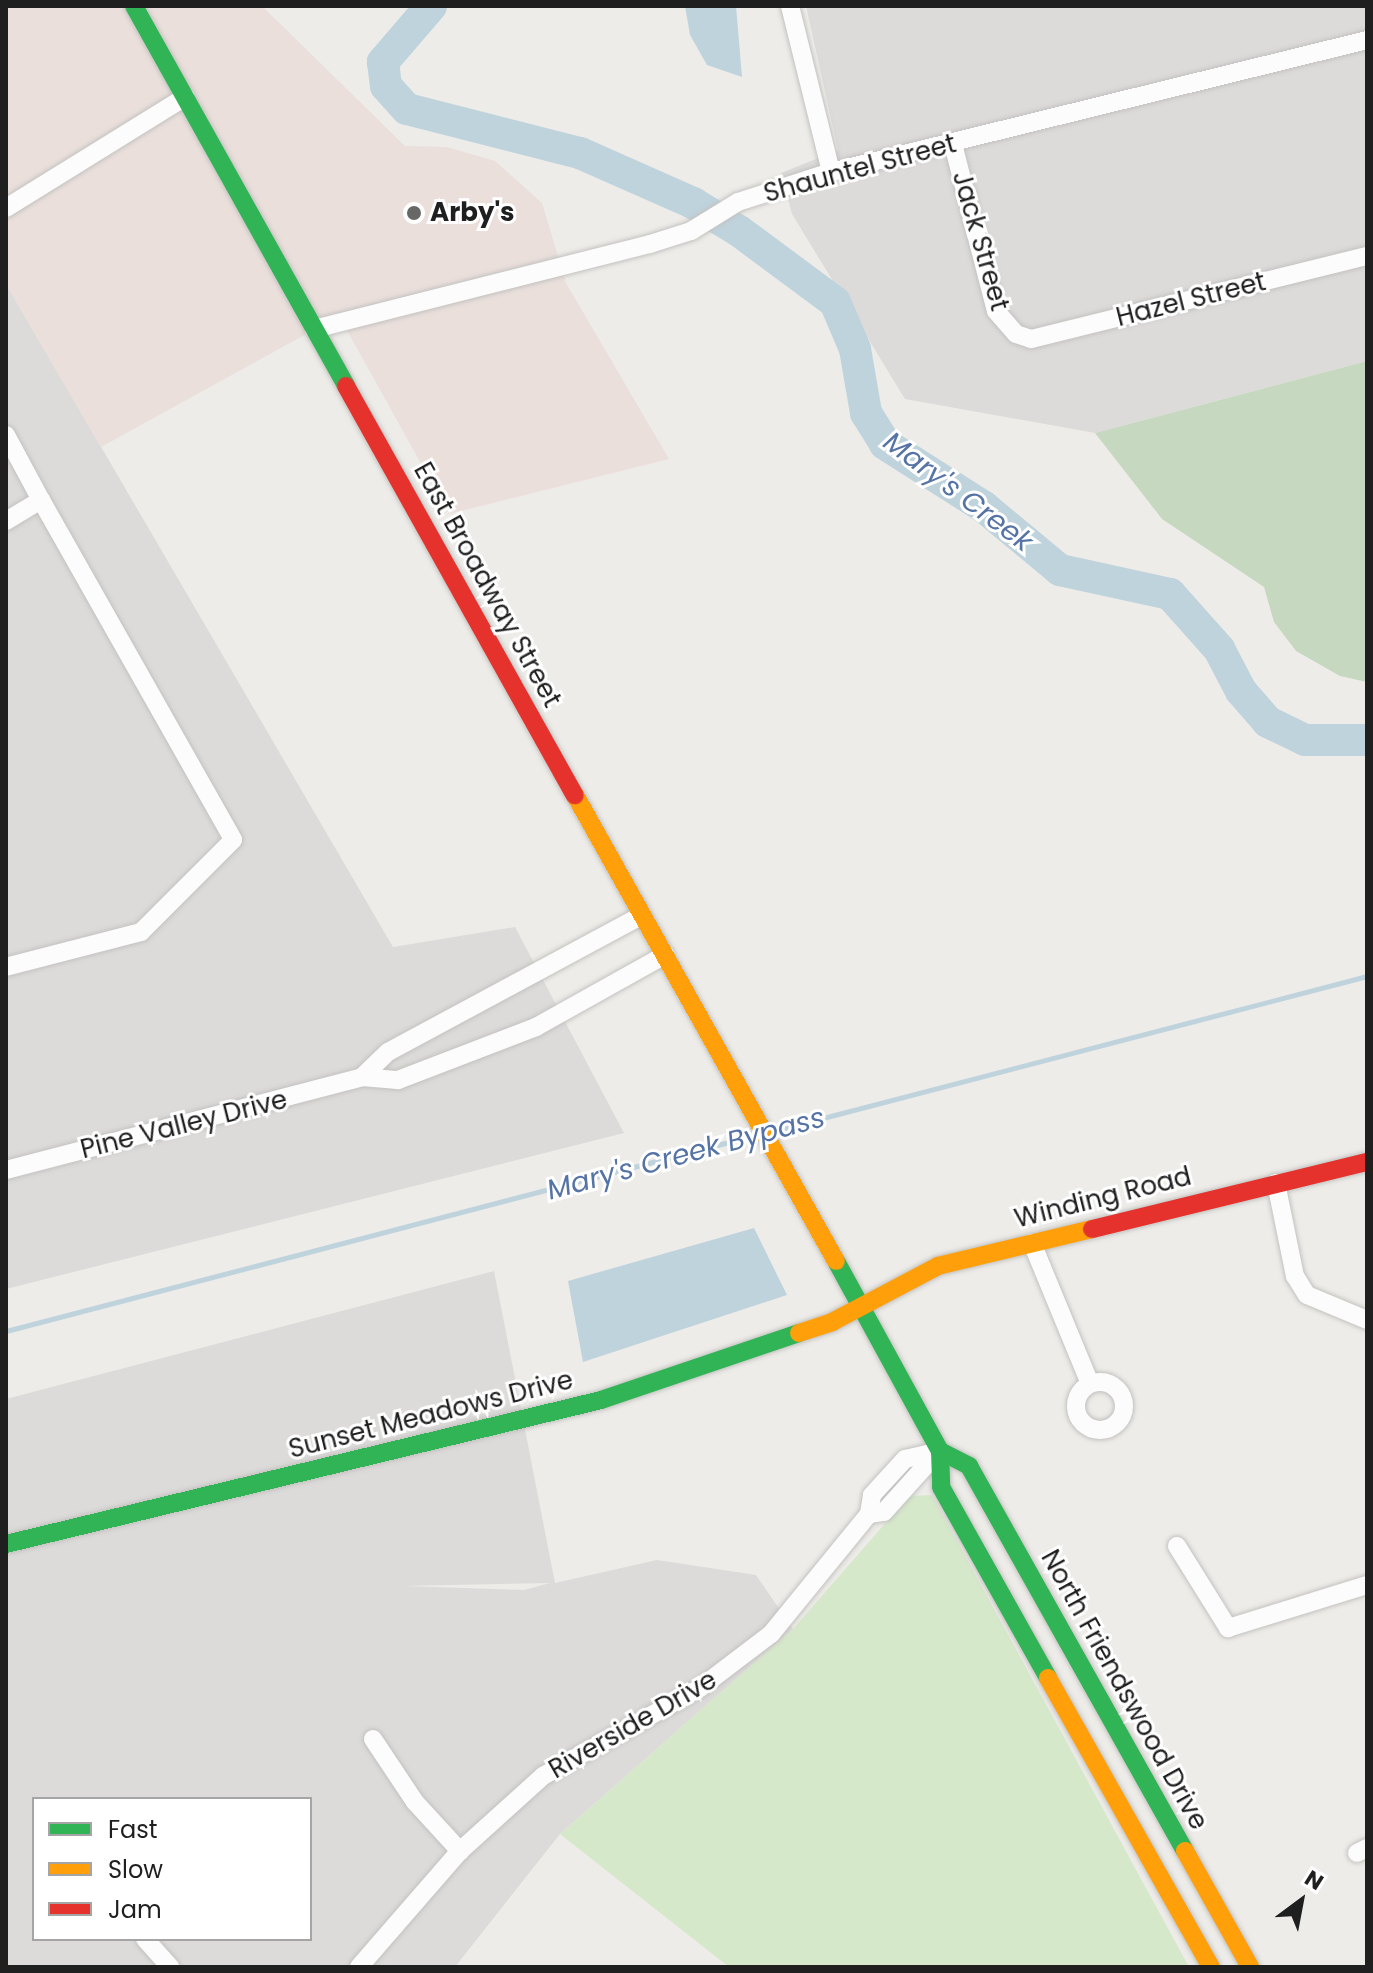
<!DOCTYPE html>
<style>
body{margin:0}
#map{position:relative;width:1373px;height:1973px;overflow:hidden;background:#edece8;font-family:Poppins,sans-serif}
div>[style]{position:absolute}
.residential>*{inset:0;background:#dcdbd9}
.commercial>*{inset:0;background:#eadfdb}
.grass>*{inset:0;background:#d6e8ca}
.forest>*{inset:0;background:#c6d9c0}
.water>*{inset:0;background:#bfd3dd}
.stream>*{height:5px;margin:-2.5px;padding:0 2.5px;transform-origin:2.5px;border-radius:2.5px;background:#bfd3dd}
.river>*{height:32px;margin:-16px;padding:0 16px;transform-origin:16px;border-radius:16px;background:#bfd3dd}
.roads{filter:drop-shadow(0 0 2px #c3c2c0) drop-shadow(0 0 2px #c3c2c0)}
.street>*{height:18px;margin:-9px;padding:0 9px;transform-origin:9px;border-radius:9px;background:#fcfcfc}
.street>.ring{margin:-9px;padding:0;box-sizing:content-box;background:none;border:18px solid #fcfcfc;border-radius:50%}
.fast>*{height:18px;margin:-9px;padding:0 9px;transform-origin:9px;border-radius:9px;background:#30b455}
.slow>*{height:18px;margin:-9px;padding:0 9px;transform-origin:9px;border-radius:9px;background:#ff9f0a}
.jam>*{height:18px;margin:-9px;padding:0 9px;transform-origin:9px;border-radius:9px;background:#e5322d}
.dots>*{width:22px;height:22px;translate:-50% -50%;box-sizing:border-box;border:4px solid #fff;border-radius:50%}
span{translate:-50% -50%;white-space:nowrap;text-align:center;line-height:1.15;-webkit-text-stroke:6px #fff;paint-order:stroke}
.street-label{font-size:26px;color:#1f1f1f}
.poi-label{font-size:26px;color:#1f1f1f;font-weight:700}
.left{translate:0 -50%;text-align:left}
.water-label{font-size:28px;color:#5573a5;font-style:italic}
.frame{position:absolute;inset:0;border:8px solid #1f1f1f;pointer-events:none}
.legend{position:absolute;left:32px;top:1797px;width:280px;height:144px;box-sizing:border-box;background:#fff;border:2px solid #a5a5a5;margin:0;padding:10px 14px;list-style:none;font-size:24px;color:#1f1f1f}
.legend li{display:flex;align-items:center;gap:16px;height:40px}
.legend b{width:40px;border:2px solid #a5a5a5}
.north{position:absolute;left:1261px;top:1861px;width:80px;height:80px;-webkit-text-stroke:6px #fff;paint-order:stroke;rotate:32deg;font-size:22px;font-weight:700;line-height:32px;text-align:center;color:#1f1f1f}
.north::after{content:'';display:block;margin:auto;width:28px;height:36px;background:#1f1f1f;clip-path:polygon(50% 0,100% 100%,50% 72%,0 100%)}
</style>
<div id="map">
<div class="residential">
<div style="clip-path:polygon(806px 6px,1367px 6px,1367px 361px,1095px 433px,905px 399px,792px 214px,781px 173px,838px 150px)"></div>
<div style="clip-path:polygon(6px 284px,393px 947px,515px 927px,624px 1133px,6px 1289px)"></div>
<div style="clip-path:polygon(evenodd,494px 1271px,555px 1583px,657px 1560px,756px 1575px,793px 1629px,560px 1834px,455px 1967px,6px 1967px,6px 1399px,494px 1271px,550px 1583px,524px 1590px,404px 1586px,550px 1583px,494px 1271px,34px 1799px,310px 1799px,310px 1939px,34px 1939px,34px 1799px)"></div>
</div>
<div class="commercial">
<div style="clip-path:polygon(6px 6px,262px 6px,405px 146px,447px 147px,495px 161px,542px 203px,566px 283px,669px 459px,449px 514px,339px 316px,101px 447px,6px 284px)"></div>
</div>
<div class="grass">
<div style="clip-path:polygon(932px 1495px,1189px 1967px,729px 1967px,560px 1834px,793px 1629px,909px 1496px)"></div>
</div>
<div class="forest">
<div style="clip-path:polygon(1367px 361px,1367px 682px,1340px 676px,1296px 651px,1274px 622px,1264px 587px,1162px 519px,1095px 433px)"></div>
</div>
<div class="water">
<div style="clip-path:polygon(685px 6px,736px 6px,742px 77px,707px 65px,690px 35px)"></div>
<div style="clip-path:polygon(754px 1228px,787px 1295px,583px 1362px,568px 1281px)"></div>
</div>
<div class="stream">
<div style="left:773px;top:1131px;width:614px;rotate:-14.62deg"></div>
<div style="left:6px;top:1331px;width:775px;rotate:-14.65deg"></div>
</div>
<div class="river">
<div style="left:431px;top:6px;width:74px;rotate:130.6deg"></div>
<div style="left:383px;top:62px;width:24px;rotate:83deg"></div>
<div style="left:386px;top:86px;width:31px;rotate:48deg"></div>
<div style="left:407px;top:109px;width:179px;rotate:14.3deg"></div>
<div style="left:580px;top:153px;width:124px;rotate:23.9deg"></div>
<div style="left:693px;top:203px;width:54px;rotate:31.3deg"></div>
<div style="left:739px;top:231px;width:119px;rotate:36.5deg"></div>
<div style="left:835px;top:302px;width:51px;rotate:66.9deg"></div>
<div style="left:855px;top:349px;width:65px;rotate:80.2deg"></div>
<div style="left:866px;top:413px;width:36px;rotate:58deg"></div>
<div style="left:885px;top:444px;width:117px;rotate:32.5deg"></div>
<div style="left:984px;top:507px;width:99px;rotate:39.7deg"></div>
<div style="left:1060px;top:570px;width:113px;rotate:12.3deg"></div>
<div style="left:1170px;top:594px;width:74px;rotate:48.3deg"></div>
<div style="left:1219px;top:649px;width:47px;rotate:62.4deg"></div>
<div style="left:1241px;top:691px;width:41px;rotate:48.9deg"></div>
<div style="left:1268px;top:722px;width:41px;rotate:25.9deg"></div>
<div style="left:1305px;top:740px;width:62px"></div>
</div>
<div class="roads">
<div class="street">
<div style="left:790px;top:6px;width:171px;rotate:76.1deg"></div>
<div style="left:953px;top:144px;width:172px;rotate:75.6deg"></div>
<div style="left:996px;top:311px;width:30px;rotate:49deg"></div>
<div style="left:1016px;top:334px;width:16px;rotate:18deg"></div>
<div style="left:1031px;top:339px;width:346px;rotate:-13.9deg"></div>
<div style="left:6px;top:208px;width:211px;rotate:-31.8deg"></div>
<div style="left:314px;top:329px;width:347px;rotate:-14.2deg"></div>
<div style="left:650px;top:244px;width:43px;rotate:-17.6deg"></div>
<div style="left:691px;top:231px;width:55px;rotate:-31.7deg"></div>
<div style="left:738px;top:202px;width:98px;rotate:-17.9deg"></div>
<div style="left:831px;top:172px;width:552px;rotate:-13.83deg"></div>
<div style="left:6px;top:435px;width:74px;rotate:61.7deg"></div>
<div style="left:6px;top:521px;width:41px;rotate:-31deg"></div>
<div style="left:41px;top:500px;width:390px;rotate:60.5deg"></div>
<div style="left:233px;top:840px;width:130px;rotate:135deg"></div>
<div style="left:141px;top:932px;width:139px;rotate:165.5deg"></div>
<div style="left:362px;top:1077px;width:36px;rotate:-44deg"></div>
<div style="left:388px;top:1052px;width:289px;rotate:-28.3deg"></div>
<div style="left:6px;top:1170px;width:368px;rotate:-14.6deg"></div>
<div style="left:362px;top:1077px;width:36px;rotate:5deg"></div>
<div style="left:398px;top:1080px;width:148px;rotate:-21deg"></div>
<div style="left:536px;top:1027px;width:148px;rotate:-29.2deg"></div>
<div style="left:1276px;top:1183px;width:95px;rotate:78.5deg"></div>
<div style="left:1295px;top:1276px;width:22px;rotate:58deg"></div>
<div style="left:1307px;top:1295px;width:65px;rotate:22.6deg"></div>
<div style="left:1032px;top:1243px;width:152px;rotate:67.6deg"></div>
<div class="ring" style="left:1076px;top:1382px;width:30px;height:30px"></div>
<div style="left:869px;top:1514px;width:15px;rotate:-8deg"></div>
<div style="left:884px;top:1512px;width:82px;rotate:-48deg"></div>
<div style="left:1177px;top:1546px;width:97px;rotate:58.1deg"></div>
<div style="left:1228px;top:1628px;width:145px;rotate:-17.2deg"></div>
<div style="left:373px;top:1739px;width:76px;rotate:56.3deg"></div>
<div style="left:415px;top:1802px;width:67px;rotate:47.4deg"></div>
<div style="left:1357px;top:1853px;width:11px;rotate:-27deg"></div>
<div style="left:145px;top:1939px;width:38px;rotate:48deg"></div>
<div style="left:359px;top:1967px;width:154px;rotate:-49deg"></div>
<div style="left:460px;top:1851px;width:112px;rotate:-42.1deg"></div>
<div style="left:543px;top:1776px;width:180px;rotate:-29.3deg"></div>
<div style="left:700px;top:1688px;width:89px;rotate:-37.3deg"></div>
<div style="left:771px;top:1634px;width:155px;rotate:-50.8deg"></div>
<div style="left:869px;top:1514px;width:19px;rotate:-81deg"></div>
<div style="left:872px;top:1495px;width:49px;rotate:-47.5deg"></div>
<div style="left:905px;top:1459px;width:36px;rotate:-13deg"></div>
</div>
<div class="fast">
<div style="left:134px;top:6px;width:435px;rotate:60.8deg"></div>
<div style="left:836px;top:1261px;width:217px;rotate:61.3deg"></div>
<div style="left:940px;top:1451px;width:36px;rotate:88deg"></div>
<div style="left:941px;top:1487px;width:219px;rotate:60.7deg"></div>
<div style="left:940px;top:1451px;width:33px;rotate:27deg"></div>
<div style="left:969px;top:1466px;width:441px;rotate:60.7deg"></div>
<div style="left:6px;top:1544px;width:612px;rotate:-13.6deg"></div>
<div style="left:601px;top:1400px;width:209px;rotate:-18.7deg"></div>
</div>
<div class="slow">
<div style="left:575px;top:795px;width:534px;rotate:60.75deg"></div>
<div style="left:799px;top:1333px;width:35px;rotate:-18deg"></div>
<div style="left:832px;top:1322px;width:120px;rotate:-27.8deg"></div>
<div style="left:938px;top:1266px;width:158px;rotate:-13.5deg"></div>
<div style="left:1048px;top:1678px;width:332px;rotate:60.6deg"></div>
<div style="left:1185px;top:1851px;width:133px;rotate:60.7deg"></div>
</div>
<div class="jam">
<div style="left:346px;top:386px;width:469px;rotate:60.8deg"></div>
<div style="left:1092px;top:1229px;width:283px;rotate:-13.7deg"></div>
</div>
</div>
<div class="dots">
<div style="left:414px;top:213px;background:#676765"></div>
</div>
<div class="street-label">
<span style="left:860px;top:169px;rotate:-15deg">Shauntel Street</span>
<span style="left:980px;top:241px;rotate:74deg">Jack Street</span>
<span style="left:1191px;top:300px;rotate:-14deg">Hazel Street</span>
<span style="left:487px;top:585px;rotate:61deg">East Broadway Street</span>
<span style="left:184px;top:1125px;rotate:-14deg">Pine Valley Drive</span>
<span style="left:1103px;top:1198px;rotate:-14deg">Winding Road</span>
<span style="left:431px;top:1415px;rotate:-14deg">Sunset Meadows Drive</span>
<span style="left:1124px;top:1690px;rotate:61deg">North Friendswood Drive</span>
<span style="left:633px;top:1725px;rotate:-30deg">Riverside Drive</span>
</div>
<div class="poi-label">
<span class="left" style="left:430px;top:213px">Arby's</span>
</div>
<div class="water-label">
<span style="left:958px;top:492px;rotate:37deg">Mary's Creek</span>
<span style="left:686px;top:1154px;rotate:-15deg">Mary's Creek Bypass</span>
</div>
<div class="frame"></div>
<ul class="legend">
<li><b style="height:10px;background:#30b455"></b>Fast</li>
<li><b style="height:10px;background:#ff9f0a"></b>Slow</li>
<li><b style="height:10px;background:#e5322d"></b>Jam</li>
</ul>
<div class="north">N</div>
</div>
